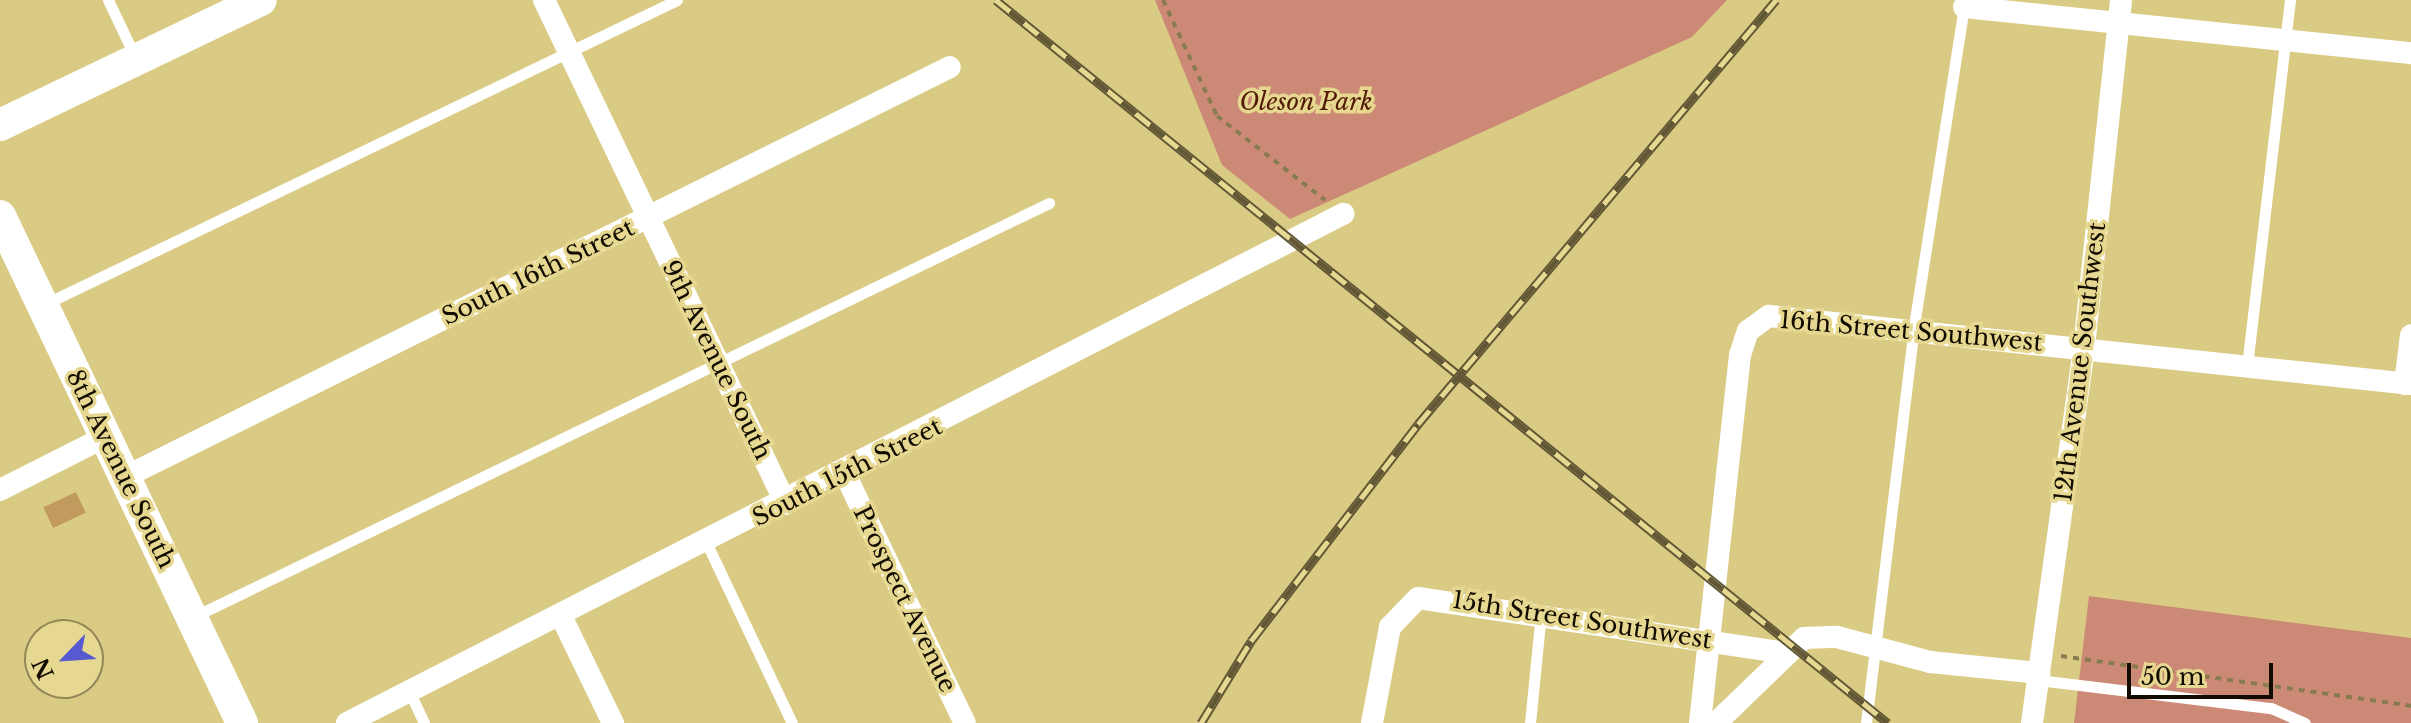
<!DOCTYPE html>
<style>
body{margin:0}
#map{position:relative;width:2411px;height:723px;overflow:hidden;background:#dacb84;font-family:"Libre Baskerville",serif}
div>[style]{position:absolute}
.green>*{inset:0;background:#cc8a76}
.building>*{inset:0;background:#c19a5d;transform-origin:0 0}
.path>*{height:4px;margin-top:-2px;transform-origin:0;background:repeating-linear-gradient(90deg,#887c4e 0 6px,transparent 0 12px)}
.lane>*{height:11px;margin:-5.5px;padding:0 5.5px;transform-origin:5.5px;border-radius:5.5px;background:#fff}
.street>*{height:22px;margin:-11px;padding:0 11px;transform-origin:11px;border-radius:11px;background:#fff}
.secondary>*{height:32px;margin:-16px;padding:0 16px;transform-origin:16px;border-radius:16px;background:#fff}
.rail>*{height:9px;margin-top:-4.5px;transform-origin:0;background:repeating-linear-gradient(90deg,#e7d891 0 18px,#625835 0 36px);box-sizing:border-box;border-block:2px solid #625835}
span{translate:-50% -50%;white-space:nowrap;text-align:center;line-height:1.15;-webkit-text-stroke:7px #e7d891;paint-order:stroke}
.park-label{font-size:24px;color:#521a07;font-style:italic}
.street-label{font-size:24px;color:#120c00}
.north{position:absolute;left:24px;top:619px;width:80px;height:80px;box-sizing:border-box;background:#e7d891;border:2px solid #928657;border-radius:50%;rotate:245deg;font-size:22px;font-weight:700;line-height:32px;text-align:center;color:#120c00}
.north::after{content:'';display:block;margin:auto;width:28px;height:36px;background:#5759d1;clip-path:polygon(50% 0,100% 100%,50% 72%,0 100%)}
.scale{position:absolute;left:2127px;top:663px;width:146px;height:36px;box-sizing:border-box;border:4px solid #120c00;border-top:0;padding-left:10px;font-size:24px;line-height:28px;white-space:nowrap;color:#120c00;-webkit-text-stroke:6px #e7d891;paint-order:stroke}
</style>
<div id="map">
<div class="green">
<div style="clip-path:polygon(1155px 0,1727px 0,1692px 37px,1290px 219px,1222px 165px)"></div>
<div style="clip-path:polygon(2089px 596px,2411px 638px,2411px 723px,2074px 723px)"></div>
</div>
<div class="building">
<div style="left:76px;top:492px;width:23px;height:36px;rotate:65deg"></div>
</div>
<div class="path">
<div style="left:1163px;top:0;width:128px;rotate:65deg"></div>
<div style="left:1217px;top:116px;width:137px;rotate:37.9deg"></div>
<div style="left:2061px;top:656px;width:354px;rotate:8.1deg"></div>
</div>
<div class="lane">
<div style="left:108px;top:0;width:65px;rotate:64.6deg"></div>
<div style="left:47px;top:303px;width:699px;rotate:-25.69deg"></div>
<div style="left:2247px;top:366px;width:369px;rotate:-83.3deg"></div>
<div style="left:707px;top:544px;width:198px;rotate:64.6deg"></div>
<div style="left:193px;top:617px;width:951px;rotate:-25.81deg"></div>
<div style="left:2038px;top:680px;width:235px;rotate:6.9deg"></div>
<div style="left:2271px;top:708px;width:37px;rotate:24deg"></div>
<div style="left:411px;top:695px;width:31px;rotate:65deg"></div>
<div style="left:1530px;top:723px;width:111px;rotate:-84.3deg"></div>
<div style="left:1866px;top:723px;width:394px;rotate:-83.1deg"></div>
<div style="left:1913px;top:332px;width:329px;rotate:-81.1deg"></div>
</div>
<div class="street">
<div style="left:544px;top:0;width:559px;rotate:64.35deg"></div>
<div style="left:1964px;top:7px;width:449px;rotate:5.9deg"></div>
<div style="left:2405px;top:384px;width:49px;rotate:-83deg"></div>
<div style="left:845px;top:474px;width:276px;rotate:64.3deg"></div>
<div style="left:125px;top:477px;width:921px;rotate:-26.43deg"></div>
<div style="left:0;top:490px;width:118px;rotate:-26.8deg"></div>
<div style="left:562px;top:618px;width:117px;rotate:64.1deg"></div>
<div style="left:347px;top:723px;width:1119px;rotate:-27.07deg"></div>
<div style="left:1372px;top:723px;width:98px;rotate:-79.4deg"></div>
<div style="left:1390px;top:627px;width:40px;rotate:-46deg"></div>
<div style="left:1418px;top:598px;width:372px;rotate:8.5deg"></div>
<div style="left:1700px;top:723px;width:370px;rotate:-83.8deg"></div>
<div style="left:1740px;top:355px;width:25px;rotate:-72deg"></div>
<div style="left:1748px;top:331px;width:26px;rotate:-36deg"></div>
<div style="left:1769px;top:316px;width:646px;rotate:6.05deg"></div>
<div style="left:1716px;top:723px;width:122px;rotate:-44deg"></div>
<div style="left:1804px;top:638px;width:33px;rotate:-2deg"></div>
<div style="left:1837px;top:637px;width:96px;rotate:15deg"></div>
<div style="left:1930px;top:662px;width:110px;rotate:5.8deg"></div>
<div style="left:2032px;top:723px;width:380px;rotate:-82.1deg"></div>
<div style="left:2084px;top:347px;width:349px;rotate:-83.9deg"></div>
</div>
<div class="secondary">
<div style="left:0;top:125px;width:289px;rotate:-25.6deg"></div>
<div style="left:0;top:216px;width:562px;rotate:64.48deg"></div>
</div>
<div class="rail">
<div style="left:996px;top:0;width:1148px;rotate:39.03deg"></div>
<div style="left:1201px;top:723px;width:96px;rotate:-58.6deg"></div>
<div style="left:1251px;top:641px;width:274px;rotate:-52.4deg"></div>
<div style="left:1418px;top:424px;width:555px;rotate:-49.82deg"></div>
</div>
<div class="park-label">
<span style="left:1306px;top:102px">Oleson Park</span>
</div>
<div class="street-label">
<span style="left:538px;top:272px;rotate:-26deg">South 16th Street</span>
<span style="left:1911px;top:331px;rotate:5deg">16th Street Southwest</span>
<span style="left:717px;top:360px;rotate:64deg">9th Avenue South</span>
<span style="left:2080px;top:362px;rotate:-83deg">12th Avenue Southwest</span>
<span style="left:121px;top:469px;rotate:64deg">8th Avenue South</span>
<span style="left:847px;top:472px;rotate:-27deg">South 15th Street</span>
<span style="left:905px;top:599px;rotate:64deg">Prospect Avenue</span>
<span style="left:1582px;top:620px;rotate:9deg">15th Street Southwest</span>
</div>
<div class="north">N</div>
<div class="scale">50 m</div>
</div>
